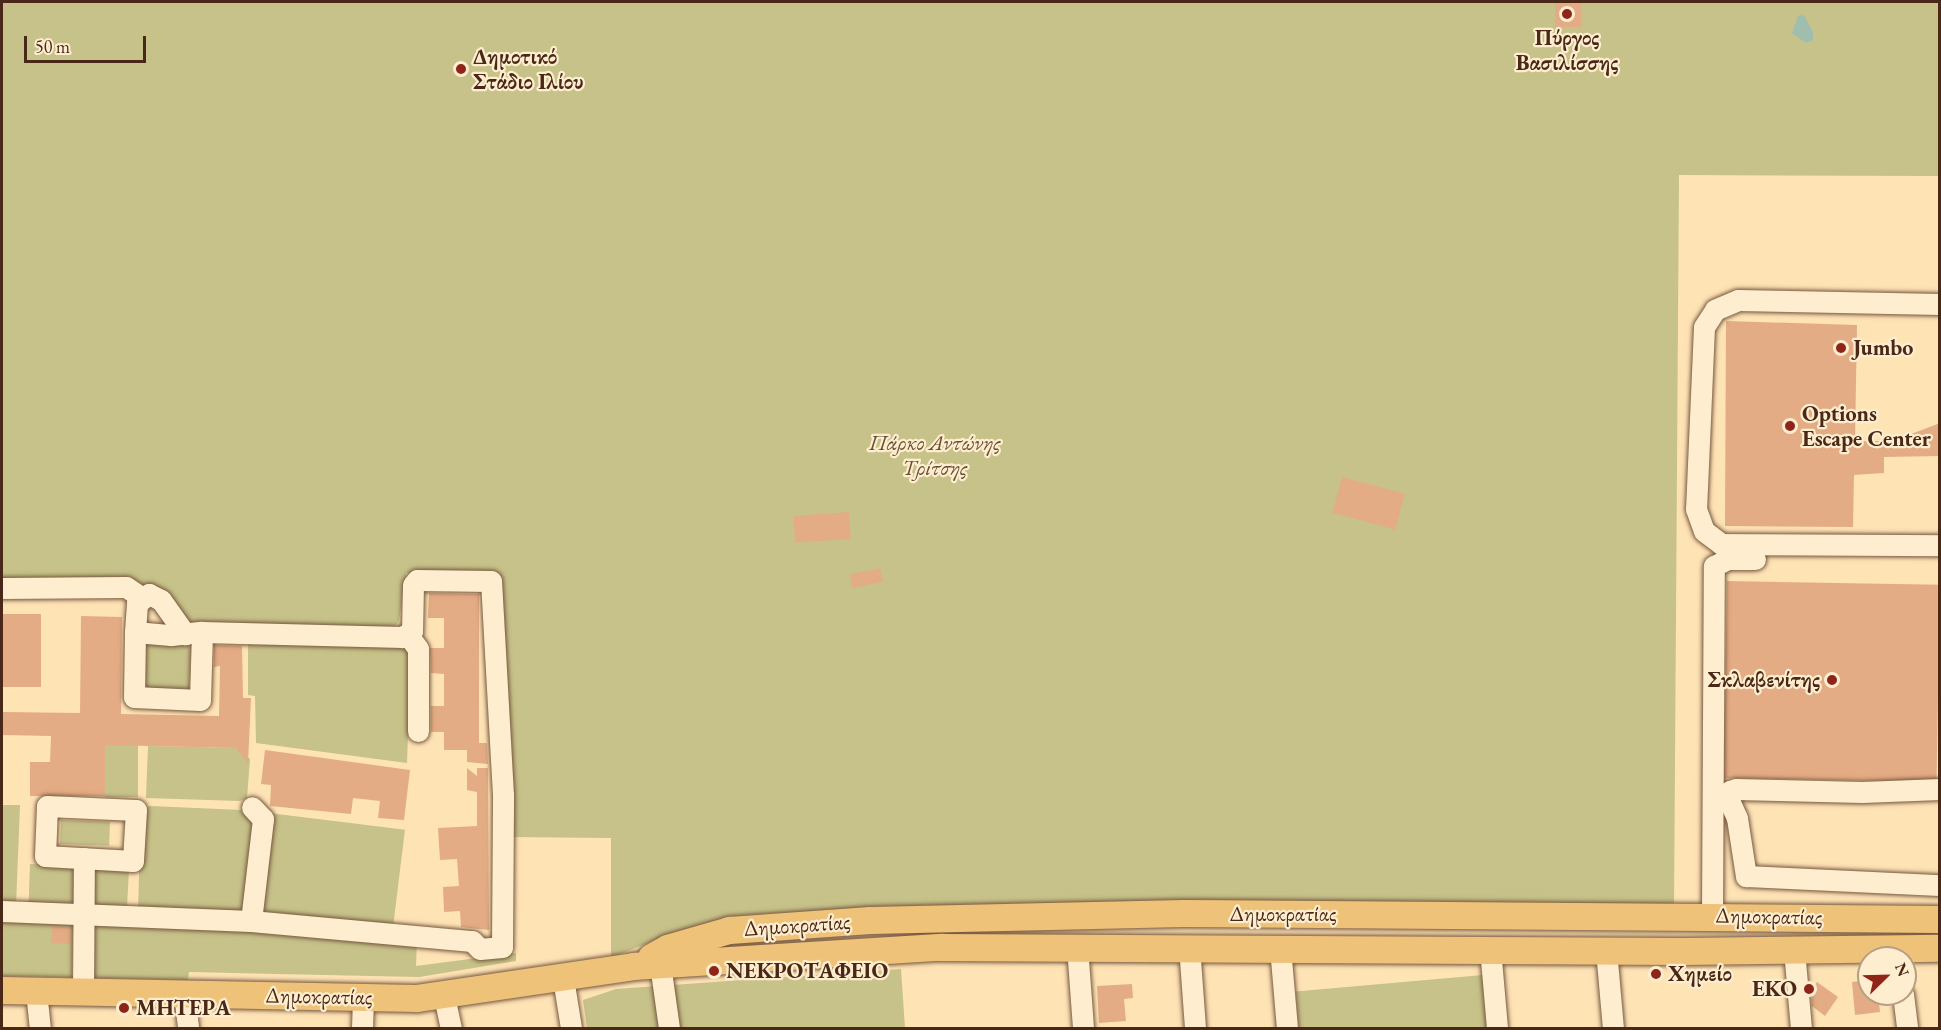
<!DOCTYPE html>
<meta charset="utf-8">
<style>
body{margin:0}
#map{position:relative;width:1941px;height:1030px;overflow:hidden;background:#fee3b5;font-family:"EB Garamond",serif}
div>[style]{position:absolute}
.green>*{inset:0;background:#c6c289;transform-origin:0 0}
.water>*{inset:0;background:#a0beae}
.building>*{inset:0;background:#e4ac84;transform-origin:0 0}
.roads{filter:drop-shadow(0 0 2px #77573e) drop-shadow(0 0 2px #77573e)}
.minor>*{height:21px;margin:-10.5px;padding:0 10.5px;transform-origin:10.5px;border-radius:10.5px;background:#feedcf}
.major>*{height:27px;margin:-13.5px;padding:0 13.5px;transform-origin:13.5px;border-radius:13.5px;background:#efc27a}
.dots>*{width:16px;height:16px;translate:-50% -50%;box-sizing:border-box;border:3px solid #feedcf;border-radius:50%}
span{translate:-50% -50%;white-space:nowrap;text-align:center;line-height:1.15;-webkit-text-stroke:4.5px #feedcf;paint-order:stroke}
.poi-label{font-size:22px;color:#4a2817;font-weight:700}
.left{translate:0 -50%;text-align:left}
.right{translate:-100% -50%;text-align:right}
.park-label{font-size:22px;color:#694e34;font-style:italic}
.street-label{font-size:22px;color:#4a2817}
.frame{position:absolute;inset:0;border:3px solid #4a2817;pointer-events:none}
.north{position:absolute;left:1857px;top:946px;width:60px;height:60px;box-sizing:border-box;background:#feedcf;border:2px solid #b69e85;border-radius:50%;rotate:67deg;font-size:16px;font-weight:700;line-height:24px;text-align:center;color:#4a2817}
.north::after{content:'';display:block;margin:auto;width:21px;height:27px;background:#8f2418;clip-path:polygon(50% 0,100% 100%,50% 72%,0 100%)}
.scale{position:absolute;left:24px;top:36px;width:122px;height:27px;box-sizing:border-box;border:3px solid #4a2817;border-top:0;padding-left:8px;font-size:18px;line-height:21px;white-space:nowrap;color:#4a2817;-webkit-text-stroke:4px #feedcf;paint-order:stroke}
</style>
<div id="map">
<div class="green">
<div style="clip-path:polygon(2px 2px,1939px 2px,1939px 176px,1679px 175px,1674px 906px,669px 934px,611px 958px,611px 838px,508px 837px,498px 576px,406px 573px,399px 621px,392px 630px,182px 625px,164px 600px,2px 584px)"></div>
<div style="clip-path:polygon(248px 636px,411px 647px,407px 763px,256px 743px,255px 696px,248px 695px)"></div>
<div style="clip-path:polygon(142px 641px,187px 643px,191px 650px,189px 690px,144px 692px)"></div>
<div style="left:105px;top:745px;width:33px;height:52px"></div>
<div style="clip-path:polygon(148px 746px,237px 748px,250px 759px,247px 798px,240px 801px,146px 798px)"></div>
<div style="clip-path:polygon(2px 805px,20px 805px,16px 906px,2px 905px)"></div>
<div style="clip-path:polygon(150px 806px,242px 810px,254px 816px,244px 914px,138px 911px,141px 809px)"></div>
<div style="left:269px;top:813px;width:137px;height:103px;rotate:7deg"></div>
<div style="left:61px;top:820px;width:49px;height:24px;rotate:2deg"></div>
<div style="left:30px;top:864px;width:47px;height:40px;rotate:2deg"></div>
<div style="left:92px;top:868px;width:37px;height:38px;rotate:3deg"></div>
<div style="left:2px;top:918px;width:71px;height:58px;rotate:1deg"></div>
<div style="clip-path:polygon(93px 920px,417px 940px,416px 966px,516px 953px,516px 961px,419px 977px,189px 972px,188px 980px,92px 978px)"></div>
<div style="clip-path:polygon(901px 969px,905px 1028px,587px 1028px,583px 1000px,616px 989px)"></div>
<div style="left:1483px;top:975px;width:53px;height:188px;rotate:85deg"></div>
</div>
<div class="water">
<div style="clip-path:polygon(1804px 15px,1813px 32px,1813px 40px,1806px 43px,1792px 33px,1798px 16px)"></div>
</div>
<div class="building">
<div style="left:1555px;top:2px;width:26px;height:25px"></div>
<div style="clip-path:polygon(1726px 321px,1857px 325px,1855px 441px,1893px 441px,1940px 423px,1940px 456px,1884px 457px,1884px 473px,1854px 475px,1853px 527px,1725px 526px)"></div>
<div style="left:1342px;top:477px;width:65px;height:37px;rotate:15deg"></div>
<div style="left:849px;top:512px;width:27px;height:56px;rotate:86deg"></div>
<div style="left:880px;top:568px;width:14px;height:31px;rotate:78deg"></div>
<div style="left:1727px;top:581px;width:213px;height:197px;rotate:1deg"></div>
<div style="clip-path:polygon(429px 593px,479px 594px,479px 743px,487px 743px,488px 764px,467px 762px,467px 750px,444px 750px,444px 732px,431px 732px,431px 706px,444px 706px,444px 674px,431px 673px,430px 648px,444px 648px,444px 618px,428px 618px)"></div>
<div style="left:2px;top:614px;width:39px;height:73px"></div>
<div style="clip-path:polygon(81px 616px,122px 617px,121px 714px,219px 716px,220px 666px,214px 667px,214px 645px,242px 646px,243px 698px,251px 698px,248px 763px,236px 748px,105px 745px,105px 796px,30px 796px,30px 762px,50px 762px,51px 736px,2px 735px,2px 712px,80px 713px)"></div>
<div style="clip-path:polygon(265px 750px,410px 770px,404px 820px,378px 818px,380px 801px,353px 798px,351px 814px,270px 806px,271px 785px,261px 784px)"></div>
<div style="clip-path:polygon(467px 768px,477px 776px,477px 768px,488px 768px,489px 930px,461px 927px,460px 911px,444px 912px,443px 887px,459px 886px,457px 859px,440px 860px,438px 828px,477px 826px,477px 792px,467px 790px)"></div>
<div style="left:52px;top:926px;width:19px;height:17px;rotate:3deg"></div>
<div style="clip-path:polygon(1869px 980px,1869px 994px,1878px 994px,1880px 1012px,1855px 1015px,1852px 982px)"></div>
<div style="clip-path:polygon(1817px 982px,1838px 997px,1825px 1016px,1812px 1006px,1811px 992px)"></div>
<div style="clip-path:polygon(1132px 984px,1133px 998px,1124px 999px,1126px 1021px,1099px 1023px,1097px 986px)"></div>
</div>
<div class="roads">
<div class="minor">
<div style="left:1940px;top:304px;width:202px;rotate:-178.9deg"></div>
<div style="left:1738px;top:300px;width:25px;rotate:157deg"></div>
<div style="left:1715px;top:310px;width:20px;rotate:123deg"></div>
<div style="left:1704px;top:327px;width:182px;rotate:92.5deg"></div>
<div style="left:1696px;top:509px;width:23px;rotate:70deg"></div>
<div style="left:1704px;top:531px;width:21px;rotate:37deg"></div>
<div style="left:1721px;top:544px;width:219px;rotate:0.3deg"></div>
<div style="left:2px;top:588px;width:124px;rotate:-0.5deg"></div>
<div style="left:126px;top:587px;width:18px;rotate:34deg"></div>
<div style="left:135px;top:632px;width:29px;rotate:-86deg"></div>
<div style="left:137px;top:603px;width:15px;rotate:-37deg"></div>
<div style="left:149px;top:594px;width:13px;rotate:27deg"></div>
<div style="left:161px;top:600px;width:42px;rotate:54.8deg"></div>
<div style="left:408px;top:635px;width:17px;rotate:54deg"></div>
<div style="left:418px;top:649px;width:82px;rotate:90deg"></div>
<div style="left:1940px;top:789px;width:78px;rotate:177.8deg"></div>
<div style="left:1862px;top:792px;width:126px;rotate:-178.6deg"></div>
<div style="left:1736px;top:789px;width:6px;rotate:162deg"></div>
<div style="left:1730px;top:791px;width:7px;rotate:106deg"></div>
<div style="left:1728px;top:798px;width:22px;rotate:66deg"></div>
<div style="left:1737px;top:818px;width:59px;rotate:81.2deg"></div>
<div style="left:1746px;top:876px;width:194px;rotate:2.7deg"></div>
<div style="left:47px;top:806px;width:89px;rotate:2.6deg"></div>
<div style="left:136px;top:810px;width:51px;rotate:93.4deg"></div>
<div style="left:133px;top:861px;width:88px;rotate:-176.7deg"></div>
<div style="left:45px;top:856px;width:50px;rotate:-87.7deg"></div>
<div style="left:2px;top:911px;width:249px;rotate:2.3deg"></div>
<div style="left:251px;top:921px;width:222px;rotate:5.2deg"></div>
<div style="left:472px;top:941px;width:11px;rotate:45deg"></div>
<div style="left:480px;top:949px;width:22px;rotate:-5deg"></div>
<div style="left:502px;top:947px;width:152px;rotate:-89.6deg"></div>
<div style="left:503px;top:795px;width:214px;rotate:-93.2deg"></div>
<div style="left:491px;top:581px;width:74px;rotate:-179.2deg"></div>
<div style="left:417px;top:580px;width:6px;rotate:129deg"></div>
<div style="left:413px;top:585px;width:46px;rotate:91.2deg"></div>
<div style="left:412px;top:631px;width:12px;rotate:149deg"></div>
<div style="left:402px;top:637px;width:200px;rotate:-178.6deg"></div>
<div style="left:202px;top:632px;width:68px;rotate:91.7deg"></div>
<div style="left:200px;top:700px;width:66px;rotate:-177.4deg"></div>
<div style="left:134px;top:697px;width:65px;rotate:-89.1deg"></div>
<div style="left:135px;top:632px;width:36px;rotate:5deg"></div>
<div style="left:171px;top:635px;width:31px;rotate:-6deg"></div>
<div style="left:1712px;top:916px;width:350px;rotate:-89.7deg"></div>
<div style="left:1714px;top:566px;width:16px;rotate:-27deg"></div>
<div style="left:1728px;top:559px;width:27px"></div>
<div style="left:251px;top:921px;width:103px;rotate:-83.3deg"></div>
<div style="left:263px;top:819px;width:16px;rotate:-133deg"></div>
<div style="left:1077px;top:946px;width:82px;rotate:85.8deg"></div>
<div style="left:1189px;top:946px;width:82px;rotate:85.8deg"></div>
<div style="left:1280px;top:947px;width:81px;rotate:85.1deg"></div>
<div style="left:1490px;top:948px;width:80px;rotate:85deg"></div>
<div style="left:1606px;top:950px;width:78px;rotate:84.9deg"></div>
<div style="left:1794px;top:950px;width:78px;rotate:84.9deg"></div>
<div style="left:660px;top:964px;width:65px;rotate:82deg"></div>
<div style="left:563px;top:978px;width:51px;rotate:80.9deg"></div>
<div style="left:36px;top:991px;width:37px;rotate:84deg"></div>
<div style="left:83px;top:992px;width:134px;rotate:-89.6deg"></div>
<div style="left:184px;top:994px;width:34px;rotate:83deg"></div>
<div style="left:1903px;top:994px;width:34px;rotate:83deg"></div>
<div style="left:444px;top:996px;width:33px;rotate:78deg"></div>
<div style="left:362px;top:1028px;width:31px;rotate:-88deg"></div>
</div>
<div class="major">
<div style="left:651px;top:957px;width:18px;rotate:-29deg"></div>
<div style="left:667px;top:948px;width:65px;rotate:-16.2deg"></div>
<div style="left:729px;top:930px;width:141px;rotate:-4.1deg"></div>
<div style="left:870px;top:920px;width:313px;rotate:-1.3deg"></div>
<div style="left:1183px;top:913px;width:757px;rotate:0.45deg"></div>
<div style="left:2px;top:990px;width:415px;rotate:1.1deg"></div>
<div style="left:417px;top:998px;width:219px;rotate:-8.4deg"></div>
<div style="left:634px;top:966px;width:307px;rotate:-3.6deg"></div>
<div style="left:940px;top:947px;width:743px;rotate:0.31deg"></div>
<div style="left:1683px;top:951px;width:257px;rotate:-0.7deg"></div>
</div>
</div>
<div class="dots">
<div style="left:1567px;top:14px;background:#8f2418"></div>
<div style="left:461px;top:69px;background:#8f2418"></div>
<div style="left:1841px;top:348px;background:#8f2418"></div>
<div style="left:1790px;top:426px;background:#8f2418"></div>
<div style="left:1832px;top:680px;background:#8f2418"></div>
<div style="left:714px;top:971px;background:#8f2418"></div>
<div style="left:1656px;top:974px;background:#8f2418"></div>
<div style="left:1809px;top:989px;background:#8f2418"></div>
<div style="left:124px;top:1008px;background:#8f2418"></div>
</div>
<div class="poi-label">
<span style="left:1567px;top:50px">Πύργος<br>Βασιλίσσης</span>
<span class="left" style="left:473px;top:69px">Δημοτικό<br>Στάδιο Ιλίου</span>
<span class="left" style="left:1853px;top:348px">Jumbo</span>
<span class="left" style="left:1802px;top:426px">Options<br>Escape Center</span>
<span class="right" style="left:1820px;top:680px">Σκλαβενίτης</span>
<span class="left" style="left:726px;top:971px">ΝΕΚΡΟΤΑΦΕΙΟ</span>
<span class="left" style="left:1668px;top:974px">Χημείο</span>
<span class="right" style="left:1797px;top:989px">EKO</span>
<span class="left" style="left:136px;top:1008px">ΜΗΤΕΡΑ</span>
</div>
<div class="park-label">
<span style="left:935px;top:455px">Πάρκο Αντώνης<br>Τρίτσης</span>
</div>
<div class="street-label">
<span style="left:1283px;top:914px">Δημοκρατίας</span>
<span style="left:1769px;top:916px;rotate:1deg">Δημοκρατίας</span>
<span style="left:797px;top:925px;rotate:-4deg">Δημοκρατίας</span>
<span style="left:319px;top:996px;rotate:1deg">Δημοκρατίας</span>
</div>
<div class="frame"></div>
<div class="north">N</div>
<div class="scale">50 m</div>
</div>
